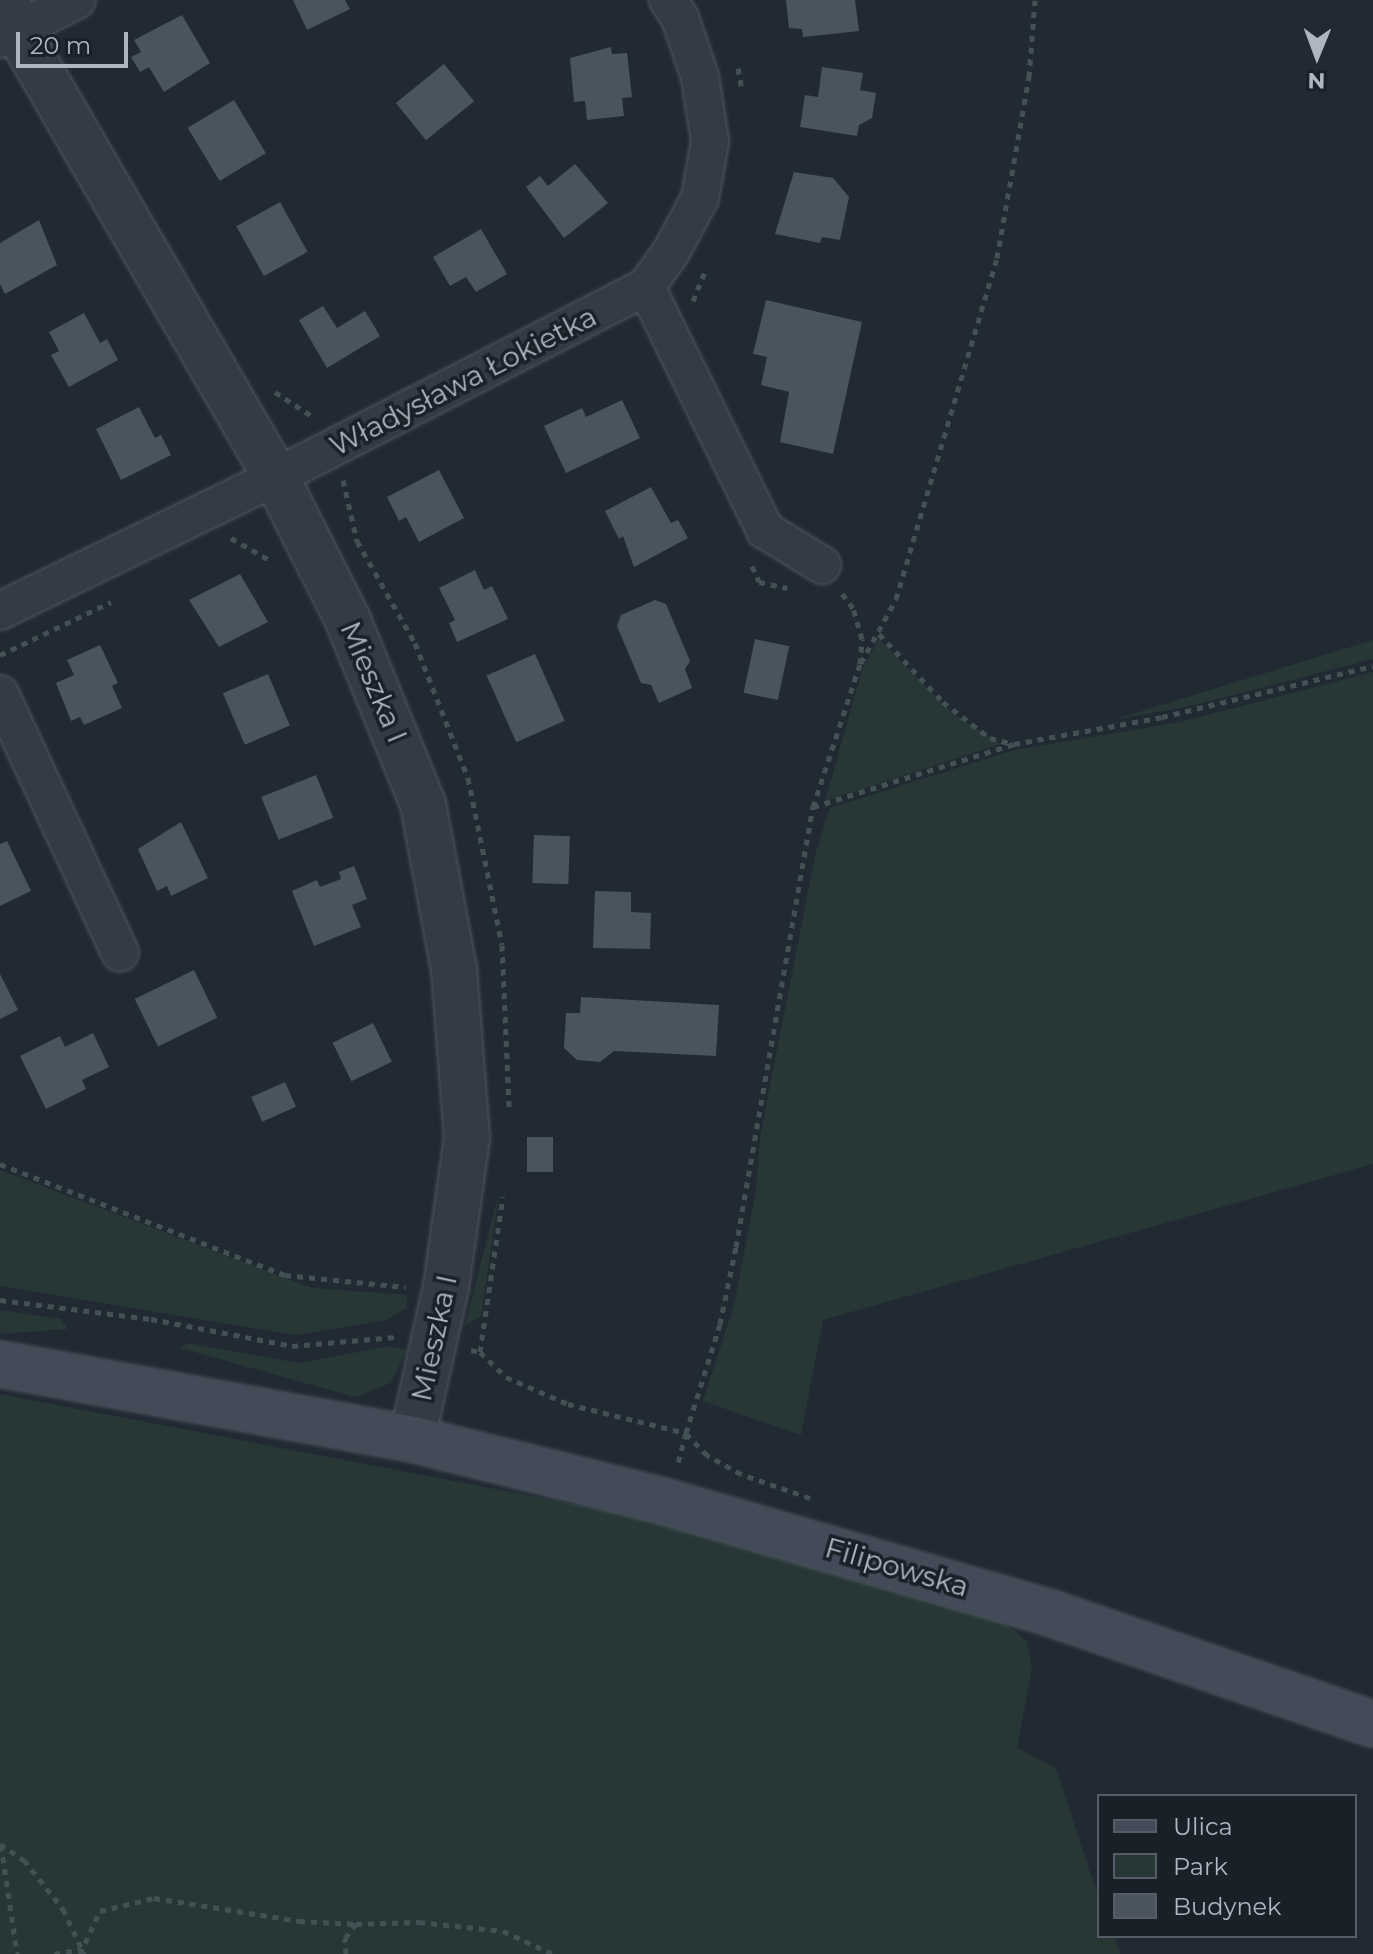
<!DOCTYPE html>
<meta charset="utf-8">
<style>
body{margin:0}
#map{position:relative;width:1373px;height:1954px;overflow:hidden;background:#212933;font-family:Montserrat,sans-serif}
div>[style]{position:absolute}
.green>*{inset:0;background:#263736}
.building>*{inset:0;background:#49545f;transform-origin:0 0}
.path>*{height:5px;margin-top:-2.5px;transform-origin:0;background:repeating-linear-gradient(90deg,#425254 0 6px,transparent 0 12px)}
.roads{filter:drop-shadow(0 0 2px #4e565f) drop-shadow(0 0 2px #4e565f)}
.minor>*{height:36px;margin:-18px;padding:0 18px;transform-origin:18px;border-radius:18px;background:#343b44}
.tertiary>*{height:44px;margin:-22px;padding:0 22px;transform-origin:22px;border-radius:22px;background:#343b44}
.secondary>*{height:44px;margin:-22px;padding:0 22px;transform-origin:22px;border-radius:22px;background:#424b57}
span{translate:-50% -50%;white-space:nowrap;text-align:center;line-height:1.15;-webkit-text-stroke:7px #1a2028;paint-order:stroke}
.street-label{font-size:28px;color:#aeb6c1}
.legend{position:absolute;left:1097px;top:1794px;width:260px;height:144px;box-sizing:border-box;background:#1a2028;border:2px solid #555c65;margin:0;padding:10px 14px;list-style:none;font-size:24px;color:#aeb6c1}
.legend li{display:flex;align-items:center;gap:16px;height:40px}
.legend b{width:40px;border:2px solid #555c65}
.north{position:absolute;left:1277px;top:16px;width:80px;height:80px;-webkit-text-stroke:6px #1a2028;paint-order:stroke;rotate:181deg;font-size:22px;font-weight:700;line-height:32px;text-align:center;color:#aeb6c1}
.north::after{content:'';display:block;margin:auto;width:28px;height:36px;background:#aeb6c1;clip-path:polygon(50% 0,100% 100%,50% 72%,0 100%)}
.scale{position:absolute;left:16px;top:32px;width:112px;height:36px;box-sizing:border-box;border:4px solid #aeb6c1;border-top:0;padding-left:10px;font-size:24px;line-height:28px;white-space:nowrap;color:#aeb6c1;-webkit-text-stroke:6px #1a2028;paint-order:stroke}
</style>
<div id="map">
<div class="green">
<div style="clip-path:polygon(879px 639px,951px 712px,1001px 744px,825px 801px,863px 667px)"></div>
<div style="clip-path:polygon(1373px 640px,1373px 659px,1191px 706px,1112px 720px)"></div>
<div style="clip-path:polygon(1373px 672px,1373px 1164px,823px 1320px,801px 1435px,703px 1401px,734px 1305px,756px 1191px,760px 1136px,816px 852px,830px 808px,1014px 750px,1180px 722px)"></div>
<div style="clip-path:polygon(0 1170px,312px 1288px,408px 1295px,406px 1308px,387px 1320px,296px 1335px,0 1286px)"></div>
<div style="clip-path:polygon(500px 1188px,481px 1317px,465px 1325px)"></div>
<div style="clip-path:polygon(0 1310px,61px 1319px,68px 1329px,0 1334px)"></div>
<div style="clip-path:polygon(187px 1343px,299px 1363px,390px 1346px,407px 1350px,391px 1383px,355px 1397px,180px 1348px)"></div>
<div style="clip-path:polygon(0 1394px,626px 1514px,914px 1593px,1006px 1624px,1027px 1641px,1032px 1668px,1017px 1748px,1056px 1768px,1099px 1900px,1099px 1936px,1114px 1936px,1120px 1954px,0 1954px)"></div>
</div>
<div class="building">
<div style="clip-path:polygon(293px 0,345px 0,350px 9px,307px 30px)"></div>
<div style="clip-path:polygon(786px 0,855px 0,859px 31px,803px 37px,802px 29px,789px 28px)"></div>
<div style="clip-path:polygon(182px 15px,210px 63px,164px 92px,149px 67px,140px 72px,131px 57px,141px 52px,134px 40px)"></div>
<div style="clip-path:polygon(611px 47px,612px 54px,627px 53px,632px 97px,622px 98px,624px 116px,587px 120px,585px 101px,574px 102px,570px 58px)"></div>
<div style="left:444px;top:64px;width:48px;height:62px;rotate:51deg"></div>
<div style="clip-path:polygon(822px 67px,863px 73px,860px 90px,876px 93px,872px 118px,859px 125px,857px 136px,800px 127px,805px 95px,818px 97px)"></div>
<div style="left:234px;top:100px;width:62px;height:54px;rotate:59deg"></div>
<div style="clip-path:polygon(575px 164px,608px 203px,564px 238px,526px 187px,540px 176px,548px 186px)"></div>
<div style="clip-path:polygon(794px 172px,833px 178px,849px 197px,840px 240px,822px 237px,820px 243px,775px 234px)"></div>
<div style="left:280px;top:202px;width:57px;height:50px;rotate:61deg"></div>
<div style="clip-path:polygon(39px 220px,57px 265px,5px 294px,0 284px,0 243px)"></div>
<div style="clip-path:polygon(481px 229px,507px 274px,476px 292px,466px 277px,450px 286px,433px 257px)"></div>
<div style="clip-path:polygon(766px 300px,862px 322px,833px 454px,780px 442px,789px 392px,761px 385px,767px 357px,753px 354px)"></div>
<div style="clip-path:polygon(323px 306px,337px 328px,365px 311px,380px 336px,327px 368px,299px 320px)"></div>
<div style="clip-path:polygon(84px 313px,100px 343px,107px 339px,118px 360px,69px 387px,51px 355px,59px 351px,49px 332px)"></div>
<div style="clip-path:polygon(622px 400px,640px 438px,566px 473px,544px 426px,582px 408px,586px 417px)"></div>
<div style="clip-path:polygon(139px 407px,155px 438px,161px 435px,171px 455px,121px 480px,96px 429px)"></div>
<div style="clip-path:polygon(439px 470px,464px 518px,419px 542px,406px 517px,399px 521px,387px 497px)"></div>
<div style="clip-path:polygon(651px 487px,671px 523px,678px 520px,688px 538px,634px 567px,623px 536px,619px 539px,605px 511px)"></div>
<div style="clip-path:polygon(475px 570px,484px 590px,492px 586px,508px 619px,457px 642px,449px 623px,455px 620px,439px 588px)"></div>
<div style="clip-path:polygon(240px 574px,268px 622px,219px 647px,189px 600px)"></div>
<div style="clip-path:polygon(655px 600px,666px 604px,690px 661px,685px 669px,692px 688px,659px 703px,651px 685px,641px 683px,617px 626px,621px 615px)"></div>
<div style="left:755px;top:639px;width:35px;height:55px;rotate:12deg"></div>
<div style="clip-path:polygon(100px 645px,118px 683px,112px 686px,122px 708px,84px 725px,80px 717px,71px 721px,56px 683px,74px 675px,67px 660px)"></div>
<div style="left:535px;top:654px;width:73px;height:53px;rotate:66deg"></div>
<div style="left:268px;top:674px;width:56px;height:49px;rotate:67deg"></div>
<div style="left:316px;top:775px;width:46px;height:59px;rotate:68deg"></div>
<div style="clip-path:polygon(181px 822px,208px 878px,171px 896px,167px 886px,157px 891px,138px 849px)"></div>
<div style="left:534px;top:835px;width:36px;height:48px;rotate:2deg"></div>
<div style="clip-path:polygon(7px 841px,31px 891px,0 906px,0 844px)"></div>
<div style="clip-path:polygon(354px 866px,367px 899px,352px 905px,361px 927px,314px 946px,292px 891px,317px 880px,320px 887px,341px 879px,339px 872px)"></div>
<div style="clip-path:polygon(595px 891px,631px 892px,631px 912px,651px 913px,650px 949px,593px 948px)"></div>
<div style="left:194px;top:970px;width:53px;height:66px;rotate:64deg"></div>
<div style="clip-path:polygon(0 974px,18px 1010px,0 1019px)"></div>
<div style="clip-path:polygon(581px 997px,719px 1005px,716px 1056px,614px 1051px,600px 1062px,577px 1060px,564px 1048px,566px 1013px,580px 1013px)"></div>
<div style="left:373px;top:1023px;width:43px;height:45px;rotate:64deg"></div>
<div style="clip-path:polygon(93px 1033px,109px 1067px,82px 1080px,86px 1089px,46px 1109px,20px 1056px,60px 1036px,65px 1047px)"></div>
<div style="left:285px;top:1082px;width:27px;height:37px;rotate:66deg"></div>
<div style="left:527px;top:1137px;width:26px;height:35px"></div>
</div>
<div class="path">
<div style="left:738px;top:68px;width:22px;rotate:80deg"></div>
<div style="left:693px;top:301px;width:35px;rotate:-68deg"></div>
<div style="left:275px;top:392px;width:45px;rotate:33.3deg"></div>
<div style="left:343px;top:480px;width:63px;rotate:77.1deg"></div>
<div style="left:357px;top:541px;width:117px;rotate:60.4deg"></div>
<div style="left:415px;top:643px;width:145px;rotate:68.6deg"></div>
<div style="left:468px;top:778px;width:170px;rotate:78.5deg"></div>
<div style="left:502px;top:945px;width:162px;rotate:87.5deg"></div>
<div style="left:231px;top:538px;width:46px;rotate:29.9deg"></div>
<div style="left:752px;top:566px;width:17px;rotate:66deg"></div>
<div style="left:759px;top:582px;width:29px;rotate:12deg"></div>
<div style="left:879px;top:634px;width:93px;rotate:46.7deg"></div>
<div style="left:943px;top:702px;width:59px;rotate:37.5deg"></div>
<div style="left:990px;top:738px;width:24px;rotate:15deg"></div>
<div style="left:0;top:655px;width:123px;rotate:-25.5deg"></div>
<div style="left:861px;top:663px;width:73px;rotate:-61.3deg"></div>
<div style="left:896px;top:599px;width:356px;rotate:-73.5deg"></div>
<div style="left:997px;top:258px;width:184px;rotate:-80deg"></div>
<div style="left:1029px;top:77px;width:77px;rotate:-85.5deg"></div>
<div style="left:813px;top:807px;width:211px;rotate:-17.4deg"></div>
<div style="left:1014px;top:744px;width:150px;rotate:-10.3deg"></div>
<div style="left:1162px;top:717px;width:217px;rotate:-13.6deg"></div>
<div style="left:0;top:1164px;width:306px;rotate:21.3deg"></div>
<div style="left:285px;top:1275px;width:121px;rotate:5.7deg"></div>
<div style="left:0;top:1300px;width:152px;rotate:7.2deg"></div>
<div style="left:151px;top:1319px;width:144px;rotate:10.8deg"></div>
<div style="left:292px;top:1346px;width:103px;rotate:-5deg"></div>
<div style="left:471px;top:1350px;width:9px;rotate:13deg"></div>
<div style="left:480px;top:1352px;width:157px;rotate:-81.6deg"></div>
<div style="left:480px;top:1352px;width:36px;rotate:44deg"></div>
<div style="left:506px;top:1377px;width:68px;rotate:23.5deg"></div>
<div style="left:568px;top:1404px;width:122px;rotate:13.8deg"></div>
<div style="left:686px;top:1433px;width:34px;rotate:105deg"></div>
<div style="left:810px;top:1498px;width:73px;rotate:-160.8deg"></div>
<div style="left:741px;top:1474px;width:39px;rotate:-151deg"></div>
<div style="left:707px;top:1455px;width:30px;rotate:-134deg"></div>
<div style="left:686px;top:1433px;width:114px;rotate:-72.7deg"></div>
<div style="left:720px;top:1324px;width:79px;rotate:-78.3deg"></div>
<div style="left:736px;top:1247px;width:447px;rotate:-80.1deg"></div>
<div style="left:813px;top:807px;width:151px;rotate:-71.8deg"></div>
<div style="left:860px;top:664px;width:25px;rotate:-85deg"></div>
<div style="left:862px;top:639px;width:32px;rotate:-106deg"></div>
<div style="left:853px;top:608px;width:20px;rotate:-127deg"></div>
<div style="left:0;top:1844px;width:29px;rotate:34deg"></div>
<div style="left:24px;top:1860px;width:63px;rotate:51.5deg"></div>
<div style="left:63px;top:1909px;width:50px;rotate:65deg"></div>
<div style="left:1px;top:1845px;width:110px;rotate:81.6deg"></div>
<div style="left:54px;top:1954px;width:27px;rotate:-10deg"></div>
<div style="left:80px;top:1954px;width:47px;rotate:-65.1deg"></div>
<div style="left:100px;top:1911px;width:56px;rotate:-13.5deg"></div>
<div style="left:154px;top:1898px;width:147px;rotate:9deg"></div>
<div style="left:299px;top:1921px;width:57px;rotate:3deg"></div>
<div style="left:346px;top:1954px;width:16px;rotate:-94deg"></div>
<div style="left:345px;top:1938px;width:18px;rotate:-52deg"></div>
<div style="left:356px;top:1924px;width:63px;rotate:-1.8deg"></div>
<div style="left:419px;top:1922px;width:84px;rotate:6.1deg"></div>
<div style="left:503px;top:1931px;width:55px;rotate:24.7deg"></div>
</div>
<div class="roads">
<div class="minor">
<div style="left:0;top:39px;width:86px;rotate:-26.9deg"></div>
<div style="left:646px;top:287px;width:271px;rotate:63.9deg"></div>
<div style="left:765px;top:530px;width:67px;rotate:31.6deg"></div>
<div style="left:0;top:611px;width:307px;rotate:-25.9deg"></div>
<div style="left:276px;top:477px;width:416px;rotate:-27.2deg"></div>
<div style="left:646px;top:287px;width:43px;rotate:-54.5deg"></div>
<div style="left:671px;top:252px;width:61px;rotate:-61.8deg"></div>
<div style="left:700px;top:198px;width:58px;rotate:-80deg"></div>
<div style="left:710px;top:141px;width:65px;rotate:-98.9deg"></div>
<div style="left:700px;top:77px;width:62px;rotate:-108.7deg"></div>
<div style="left:680px;top:18px;width:22px;rotate:-124deg"></div>
<div style="left:0;top:694px;width:285px;rotate:65.1deg"></div>
</div>
<div class="tertiary">
<div style="left:6px;top:0;width:34px;rotate:69deg"></div>
<div style="left:18px;top:32px;width:514px;rotate:59.9deg"></div>
<div style="left:276px;top:477px;width:158px;rotate:63.3deg"></div>
<div style="left:347px;top:618px;width:201px;rotate:67.8deg"></div>
<div style="left:423px;top:804px;width:168px;rotate:79.4deg"></div>
<div style="left:454px;top:969px;width:169px;rotate:85.6deg"></div>
<div style="left:467px;top:1138px;width:150px;rotate:98deg"></div>
<div style="left:446px;top:1287px;width:156px;rotate:102.6deg"></div>
</div>
<div class="secondary">
<div style="left:0;top:1364px;width:419px;rotate:10.3deg"></div>
<div style="left:412px;top:1439px;width:262px;rotate:13.9deg"></div>
<div style="left:666px;top:1502px;width:403px;rotate:16.1deg"></div>
<div style="left:1053px;top:1614px;width:338px;rotate:19deg"></div>
</div>
</div>
<div class="street-label">
<span style="left:463px;top:381px;rotate:-27deg">Władysława Łokietka</span>
<span style="left:374px;top:682px;rotate:67deg">Mieszka I</span>
<span style="left:434px;top:1338px;rotate:-78deg">Mieszka I</span>
<span style="left:897px;top:1567px;rotate:16deg">Filipowska</span>
</div>
<ul class="legend">
<li><b style="height:10px;background:#424b57"></b>Ulica</li>
<li><b style="height:22px;background:#263736"></b>Park</li>
<li><b style="height:22px;background:#49545f"></b>Budynek</li>
</ul>
<div class="north">N</div>
<div class="scale">20 m</div>
</div>
